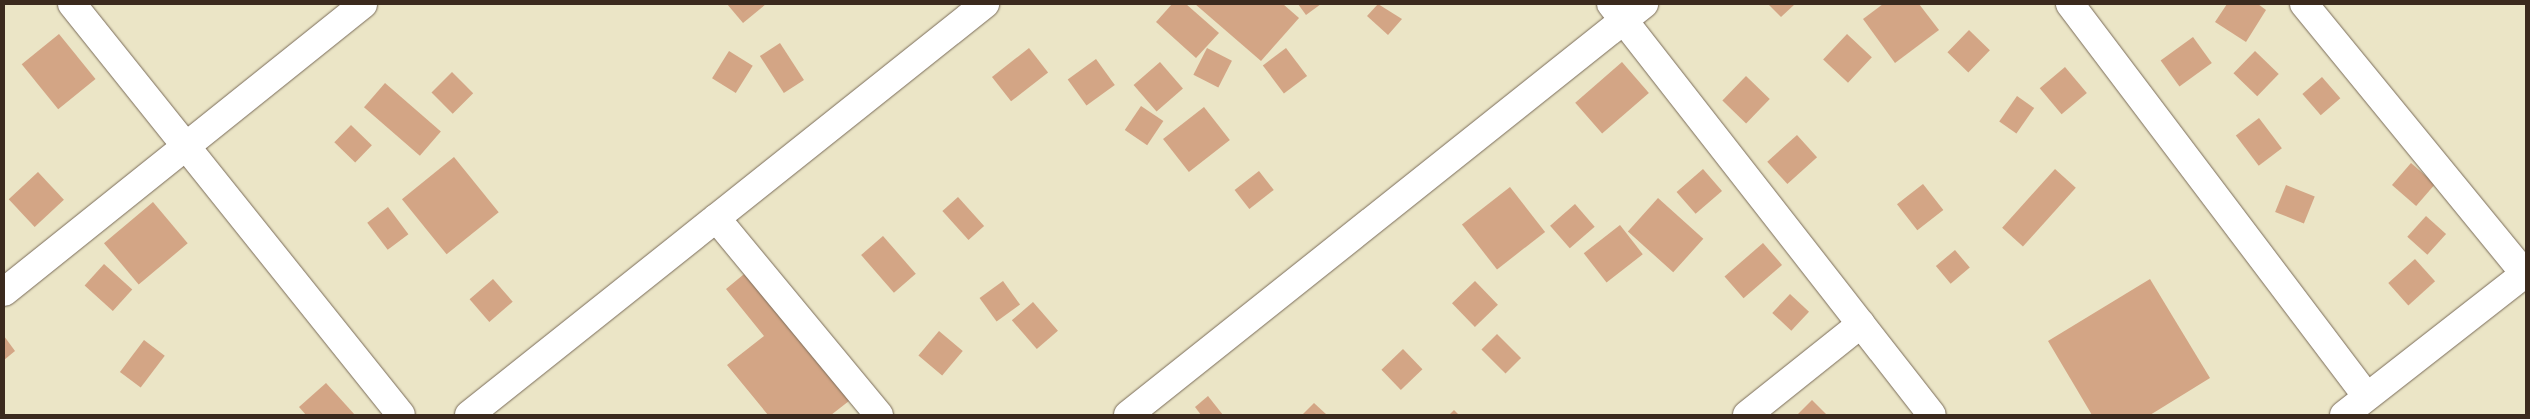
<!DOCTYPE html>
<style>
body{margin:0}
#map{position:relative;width:2530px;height:419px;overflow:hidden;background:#ebe5c6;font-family:"Indie Flower",sans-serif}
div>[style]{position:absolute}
.building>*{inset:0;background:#d3a585;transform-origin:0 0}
.roads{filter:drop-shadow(0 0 1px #796b59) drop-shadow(0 0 1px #796b59)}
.street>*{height:28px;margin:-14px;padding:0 14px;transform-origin:14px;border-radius:14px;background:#fff}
span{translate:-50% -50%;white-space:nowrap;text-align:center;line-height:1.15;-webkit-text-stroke:4.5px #fbf7ec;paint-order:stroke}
.frame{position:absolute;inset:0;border:5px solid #3b2a1e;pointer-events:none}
</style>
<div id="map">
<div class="building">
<div style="clip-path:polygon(727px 4px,766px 4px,743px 23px)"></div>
<div style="clip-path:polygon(1172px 4px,1186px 4px,1219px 33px,1196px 58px,1156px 22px)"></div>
<div style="clip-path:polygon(1195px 4px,1283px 4px,1299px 18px,1261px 61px)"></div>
<div style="clip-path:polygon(1298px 4px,1321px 4px,1306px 15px)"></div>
<div style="clip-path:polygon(1378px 4px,1402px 19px,1388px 35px,1367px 16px)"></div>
<div style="clip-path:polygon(1768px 4px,1795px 4px,1781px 17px)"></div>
<div style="clip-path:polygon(1883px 4px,1919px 4px,1939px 30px,1895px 63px,1863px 19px)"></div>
<div style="clip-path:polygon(2227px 4px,2258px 4px,2266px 10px,2246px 42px,2215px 22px)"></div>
<div style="left:1969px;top:30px;width:29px;height:31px;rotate:44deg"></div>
<div style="left:59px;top:34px;width:58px;height:48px;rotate:51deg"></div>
<div style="left:1847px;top:34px;width:34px;height:35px;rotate:43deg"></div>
<div style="left:2193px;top:37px;width:32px;height:40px;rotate:54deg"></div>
<div style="left:780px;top:43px;width:44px;height:24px;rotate:57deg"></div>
<div style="left:1029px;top:48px;width:31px;height:47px;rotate:52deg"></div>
<div style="left:1207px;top:48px;width:28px;height:30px;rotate:27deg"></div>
<div style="left:1286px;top:48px;width:35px;height:29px;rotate:53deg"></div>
<div style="left:729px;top:51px;width:28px;height:32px;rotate:32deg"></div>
<div style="left:2255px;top:51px;width:33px;height:31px;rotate:44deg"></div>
<div style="left:1096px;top:59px;width:32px;height:35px;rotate:54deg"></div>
<div style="left:1160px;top:62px;width:35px;height:35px;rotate:49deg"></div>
<div style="left:1622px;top:62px;width:41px;height:62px;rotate:49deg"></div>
<div style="left:2065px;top:67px;width:34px;height:33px;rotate:50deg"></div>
<div style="left:452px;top:72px;width:30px;height:29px;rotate:45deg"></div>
<div style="left:1746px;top:76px;width:33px;height:34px;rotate:44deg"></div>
<div style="left:2322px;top:77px;width:28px;height:26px;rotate:49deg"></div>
<div style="left:385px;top:83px;width:74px;height:32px;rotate:41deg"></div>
<div style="left:2017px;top:96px;width:21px;height:31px;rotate:35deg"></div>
<div style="left:1141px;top:106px;width:27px;height:29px;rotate:34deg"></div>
<div style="left:1204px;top:107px;width:42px;height:52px;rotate:52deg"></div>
<div style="left:2259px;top:118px;width:38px;height:29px;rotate:53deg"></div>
<div style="left:351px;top:125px;width:29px;height:24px;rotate:44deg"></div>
<div style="left:1797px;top:135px;width:30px;height:40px;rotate:48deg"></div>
<div style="left:454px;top:157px;width:71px;height:67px;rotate:51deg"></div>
<div style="left:2411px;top:163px;width:32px;height:29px;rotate:41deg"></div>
<div style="left:1703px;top:169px;width:29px;height:35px;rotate:49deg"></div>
<div style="left:2055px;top:169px;width:28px;height:79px;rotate:42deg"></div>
<div style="left:1259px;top:171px;width:24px;height:31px;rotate:52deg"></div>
<div style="left:38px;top:172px;width:38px;height:40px;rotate:47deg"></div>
<div style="left:1923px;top:184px;width:33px;height:33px;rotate:52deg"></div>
<div style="left:2286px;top:185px;width:31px;height:29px;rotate:22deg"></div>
<div style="left:1510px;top:187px;width:57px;height:61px;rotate:52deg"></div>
<div style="left:958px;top:197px;width:39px;height:21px;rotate:48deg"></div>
<div style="left:1658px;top:198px;width:61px;height:45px;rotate:42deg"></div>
<div style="left:153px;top:202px;width:54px;height:64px;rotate:50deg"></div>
<div style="left:1575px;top:204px;width:30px;height:33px;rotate:49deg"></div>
<div style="left:388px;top:207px;width:34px;height:26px;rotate:53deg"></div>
<div style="left:2426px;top:216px;width:27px;height:28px;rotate:42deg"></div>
<div style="left:1620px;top:225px;width:37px;height:46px;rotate:52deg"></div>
<div style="left:883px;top:236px;width:50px;height:29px;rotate:49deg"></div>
<div style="left:1763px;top:243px;width:29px;height:51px;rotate:49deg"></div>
<div style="left:1955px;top:250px;width:23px;height:25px;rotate:50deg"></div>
<div style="left:2415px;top:259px;width:30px;height:36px;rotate:48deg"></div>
<div style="left:104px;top:264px;width:38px;height:29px;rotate:42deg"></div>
<div style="clip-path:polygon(755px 265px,858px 394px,831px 415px,768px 415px,727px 365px,764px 336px,726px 289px)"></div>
<div style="left:493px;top:279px;width:30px;height:31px;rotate:49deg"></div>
<div style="clip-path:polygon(2150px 279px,2210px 378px,2150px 415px,2092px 415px,2048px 341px)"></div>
<div style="left:1003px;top:281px;width:29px;height:29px;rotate:54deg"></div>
<div style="left:1475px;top:281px;width:33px;height:32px;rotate:46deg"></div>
<div style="left:1790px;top:294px;width:26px;height:26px;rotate:43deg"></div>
<div style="left:1033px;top:302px;width:38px;height:28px;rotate:49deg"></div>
<div style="left:939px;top:331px;width:31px;height:32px;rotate:40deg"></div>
<div style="left:1497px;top:334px;width:34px;height:22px;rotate:45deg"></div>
<div style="clip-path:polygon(4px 336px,15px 351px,4px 360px)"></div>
<div style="left:144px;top:340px;width:26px;height:40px;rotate:37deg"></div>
<div style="left:1403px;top:349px;width:28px;height:30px;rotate:46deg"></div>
<div style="clip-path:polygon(326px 383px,355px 415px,306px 415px,299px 407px)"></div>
<div style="clip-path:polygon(1208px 396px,1223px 415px,1201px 415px,1195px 407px)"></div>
<div style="clip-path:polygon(1812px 400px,1827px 415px,1797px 415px)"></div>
<div style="clip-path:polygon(1314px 403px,1327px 415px,1302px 415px)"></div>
<div style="clip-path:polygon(1454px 410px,1459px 415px,1449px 415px)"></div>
</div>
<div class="roads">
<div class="street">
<div style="left:72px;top:4px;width:526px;rotate:51.32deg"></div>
<div style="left:1611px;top:4px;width:521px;rotate:52.01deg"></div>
<div style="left:2070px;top:4px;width:492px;rotate:52.9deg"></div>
<div style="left:2304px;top:4px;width:349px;rotate:50.7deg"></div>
<div style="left:716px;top:218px;width:256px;rotate:50.4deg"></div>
<div style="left:4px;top:292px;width:460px;rotate:-38.7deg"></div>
<div style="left:469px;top:415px;width:660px;rotate:-38.54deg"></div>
<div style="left:1128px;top:415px;width:660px;rotate:-38.54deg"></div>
<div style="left:1747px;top:415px;width:146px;rotate:-38.6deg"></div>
<div style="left:2344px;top:415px;width:231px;rotate:-38deg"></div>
</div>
</div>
<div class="frame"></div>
</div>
